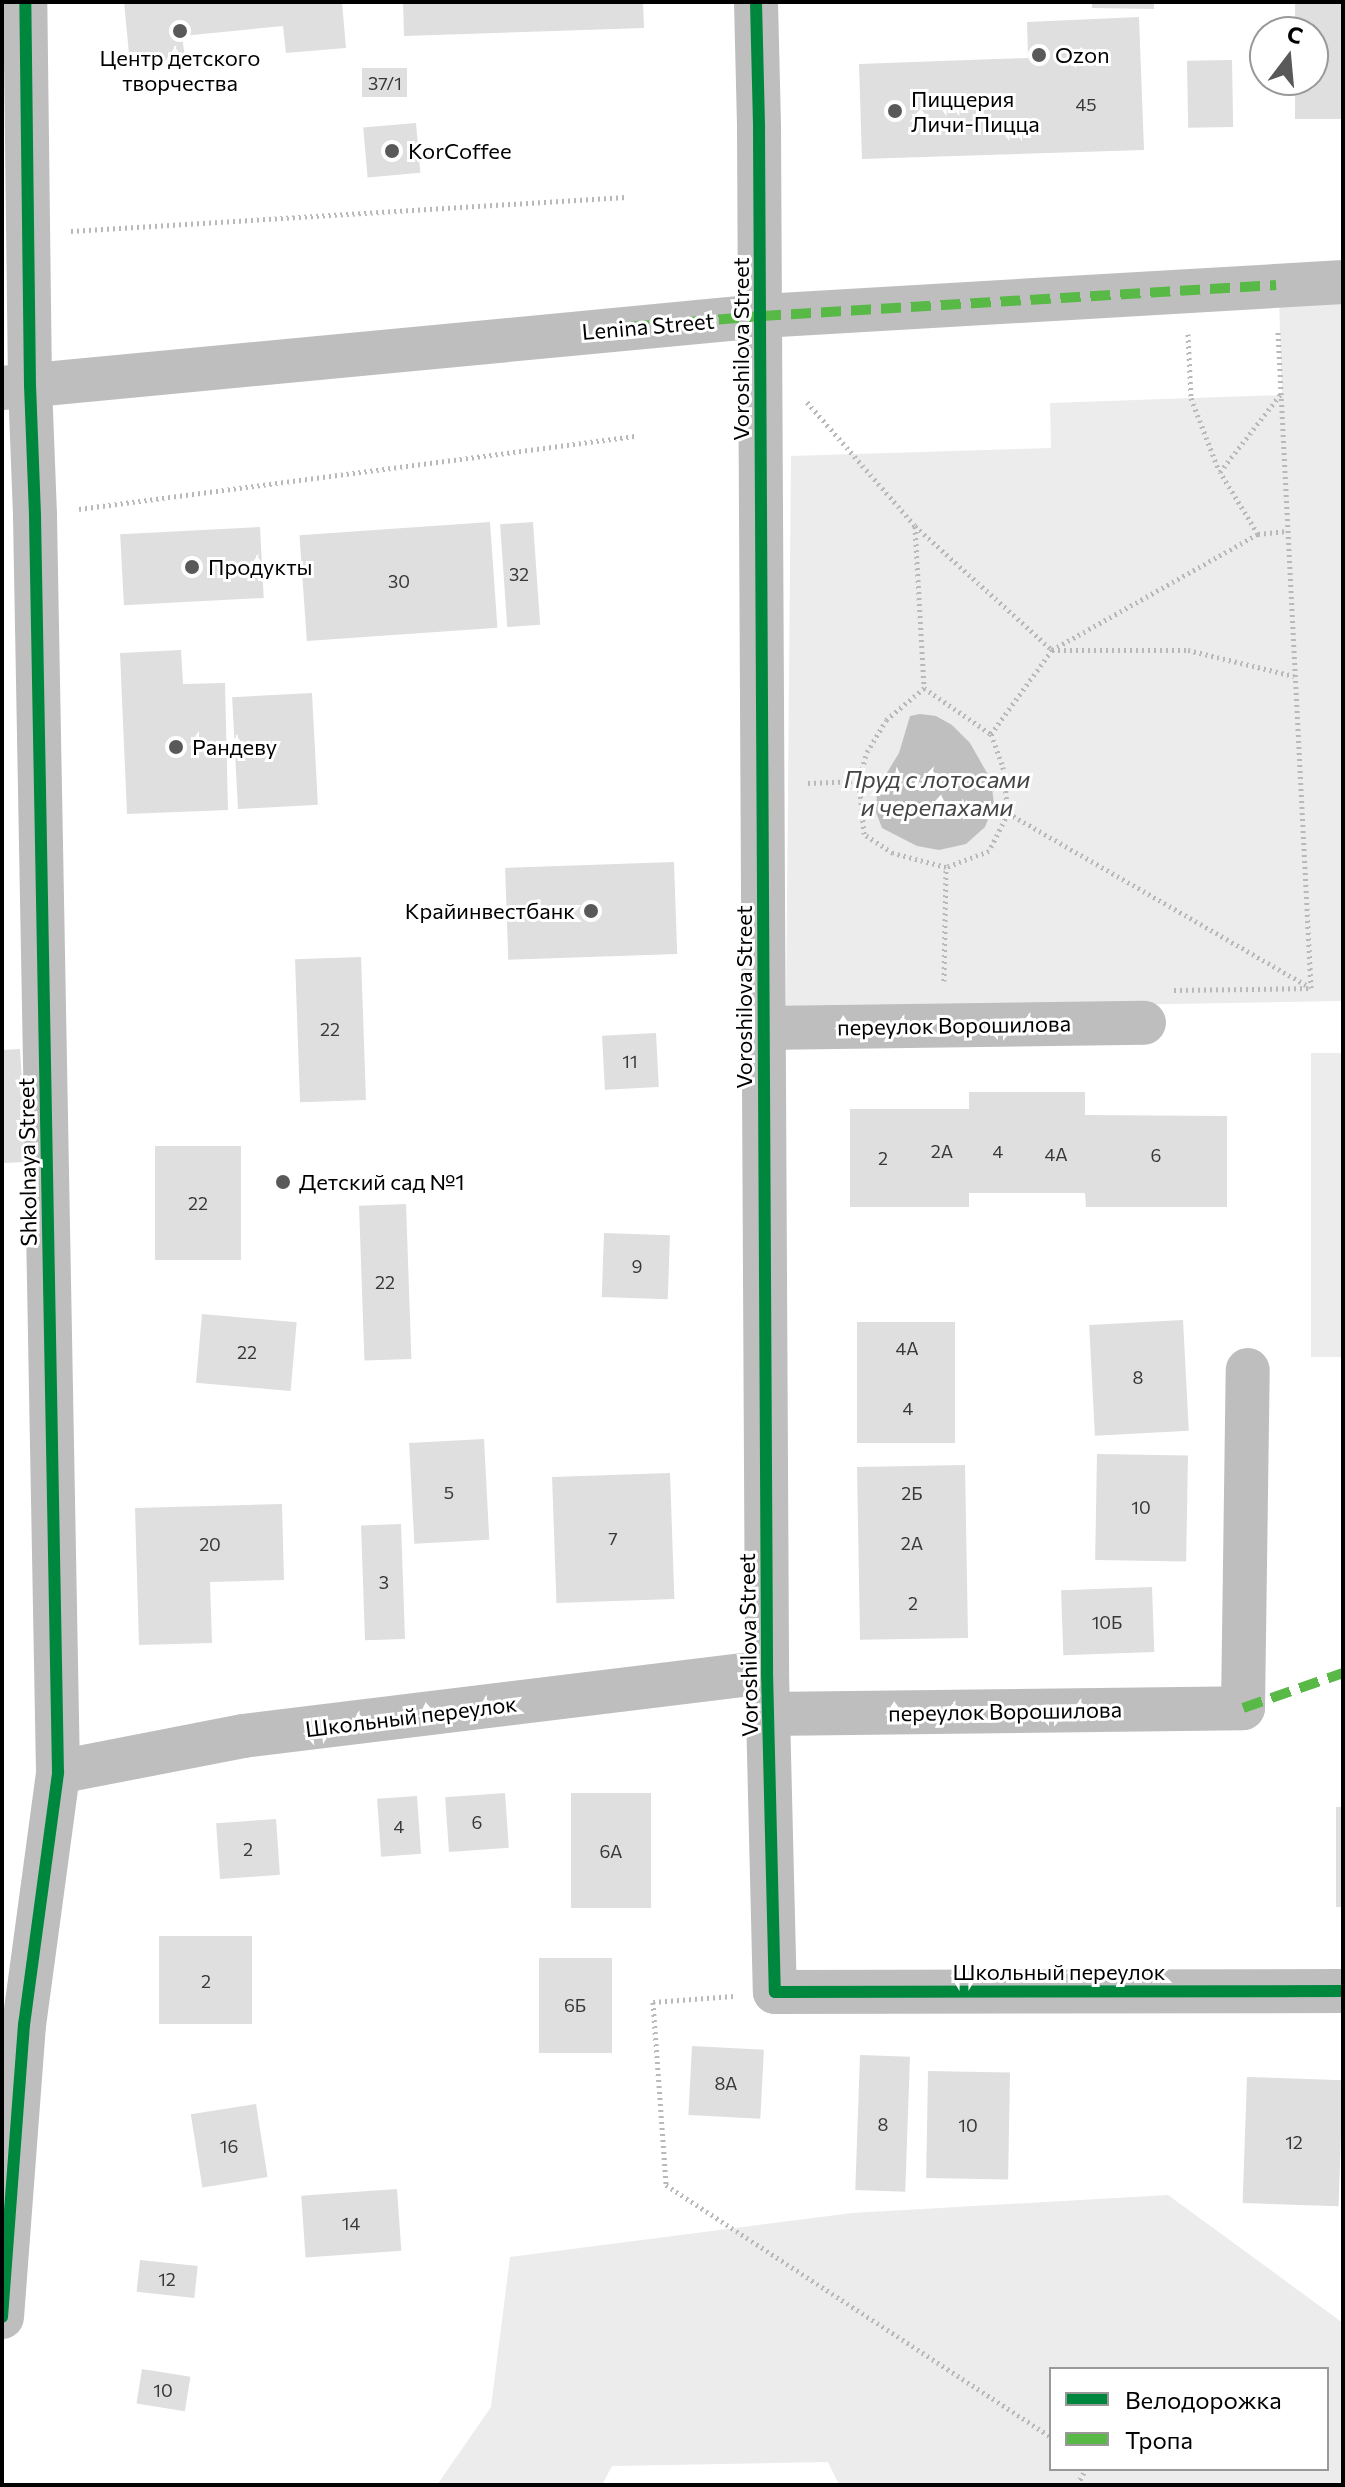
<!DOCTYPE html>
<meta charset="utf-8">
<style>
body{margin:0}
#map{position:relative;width:1345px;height:2487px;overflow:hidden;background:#fff;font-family:Commissioner,sans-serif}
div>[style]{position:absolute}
.green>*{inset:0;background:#ececec;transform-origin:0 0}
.water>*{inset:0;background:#bfbfbf}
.building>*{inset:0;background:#dfdfdf;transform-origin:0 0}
.path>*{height:5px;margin-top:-2.5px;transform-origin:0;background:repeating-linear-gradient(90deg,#b9b9b9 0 2px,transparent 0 6px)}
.street>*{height:44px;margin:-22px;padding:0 22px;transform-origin:22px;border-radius:22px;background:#bebebe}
.quiet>*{height:10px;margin-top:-5px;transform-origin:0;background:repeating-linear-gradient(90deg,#58b947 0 20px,transparent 0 30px)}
.cycleway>*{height:12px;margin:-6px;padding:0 6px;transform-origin:6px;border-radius:6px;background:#00873e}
.dots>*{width:22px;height:22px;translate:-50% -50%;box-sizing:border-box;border:4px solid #fff;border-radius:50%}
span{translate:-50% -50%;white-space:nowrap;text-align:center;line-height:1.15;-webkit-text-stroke:6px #fff;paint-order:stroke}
.number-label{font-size:18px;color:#383838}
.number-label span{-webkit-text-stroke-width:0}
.poi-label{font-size:22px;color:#000}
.left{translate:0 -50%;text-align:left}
.right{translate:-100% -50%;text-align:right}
.street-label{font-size:22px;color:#000}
.water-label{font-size:24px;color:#444;font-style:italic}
.frame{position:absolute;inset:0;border:4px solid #000;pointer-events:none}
.legend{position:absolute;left:1049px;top:2367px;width:280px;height:104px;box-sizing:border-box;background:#fff;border:2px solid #999;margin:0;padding:10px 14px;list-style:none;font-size:24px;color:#000}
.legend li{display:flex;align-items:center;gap:16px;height:40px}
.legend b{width:40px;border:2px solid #999}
.north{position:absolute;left:1249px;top:16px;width:80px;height:80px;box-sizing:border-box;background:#fff;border:2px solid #999;border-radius:50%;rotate:16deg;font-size:22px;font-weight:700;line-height:32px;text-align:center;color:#000}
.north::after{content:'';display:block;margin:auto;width:28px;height:36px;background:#595959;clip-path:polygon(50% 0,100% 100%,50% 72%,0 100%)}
</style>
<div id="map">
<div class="green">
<div style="clip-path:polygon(1343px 296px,1343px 1001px,786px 1011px,791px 456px,1051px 448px,1050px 403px,1282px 395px,1279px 299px)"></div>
<div style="left:1311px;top:1053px;width:32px;height:304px"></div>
<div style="clip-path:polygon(evenodd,1168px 2195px,1343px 2323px,1343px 2485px,839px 2485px,828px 2462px,612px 2466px,602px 2485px,437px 2485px,491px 2407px,510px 2257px,852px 2213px,1168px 2195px,1051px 2369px,1327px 2369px,1327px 2469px,1051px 2469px,1051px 2369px)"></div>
</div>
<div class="water">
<div style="clip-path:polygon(920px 714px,936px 716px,952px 725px,970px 743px,991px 780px,994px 804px,985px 827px,966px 844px,939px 850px,917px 846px,882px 828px,876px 812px,877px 789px,899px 753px,910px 716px)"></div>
</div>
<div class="building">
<div style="clip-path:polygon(124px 2px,342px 2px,346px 48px,286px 53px,283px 26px,182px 36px,185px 58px,130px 64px)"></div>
<div style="clip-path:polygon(403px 2px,643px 2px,644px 28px,404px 36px)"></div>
<div style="clip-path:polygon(1092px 2px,1154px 2px,1154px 9px,1092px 8px)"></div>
<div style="clip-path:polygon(1295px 2px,1343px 2px,1343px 119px,1295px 119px,1295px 80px,1313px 80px,1313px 32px,1295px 32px)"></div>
<div style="clip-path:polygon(1139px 17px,1144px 150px,862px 159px,859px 64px,1028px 58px,1027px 22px)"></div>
<div style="left:1232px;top:60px;width:67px;height:45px;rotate:89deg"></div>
<div style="left:362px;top:68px;width:45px;height:29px"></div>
<div style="left:416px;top:123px;width:50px;height:53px;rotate:85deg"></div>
<div style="left:490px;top:522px;width:106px;height:191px;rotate:86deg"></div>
<div style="left:533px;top:522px;width:103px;height:33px;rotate:86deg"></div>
<div style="left:260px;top:527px;width:71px;height:140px;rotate:87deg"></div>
<div style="clip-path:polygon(181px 650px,183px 684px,225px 683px,228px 810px,127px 814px,120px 653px)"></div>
<div style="left:312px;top:693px;width:112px;height:80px;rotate:87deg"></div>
<div style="left:674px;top:862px;width:92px;height:169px;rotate:88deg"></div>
<div style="left:361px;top:957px;width:143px;height:66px;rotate:88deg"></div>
<div style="left:656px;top:1033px;width:54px;height:54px;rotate:87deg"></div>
<div style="clip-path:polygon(20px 1049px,27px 1162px,2px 1163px,2px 1050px)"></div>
<div style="clip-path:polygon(969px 1092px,1085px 1092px,1085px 1115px,1227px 1116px,1227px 1207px,1086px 1207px,1085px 1193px,969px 1193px,969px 1207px,850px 1207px,850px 1109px,969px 1109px)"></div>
<div style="left:155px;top:1146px;width:86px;height:114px"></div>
<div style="left:406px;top:1204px;width:155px;height:47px;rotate:88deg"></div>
<div style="left:604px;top:1233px;width:66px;height:64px;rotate:2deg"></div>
<div style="left:202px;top:1314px;width:95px;height:69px;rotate:5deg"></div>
<div style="left:1183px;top:1320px;width:111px;height:94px;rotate:87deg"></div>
<div style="left:857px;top:1322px;width:98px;height:121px"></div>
<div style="left:484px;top:1439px;width:101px;height:75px;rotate:87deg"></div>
<div style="left:1097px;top:1454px;width:91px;height:106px;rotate:1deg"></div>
<div style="left:965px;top:1465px;width:173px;height:108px;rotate:89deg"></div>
<div style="left:670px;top:1473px;width:126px;height:118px;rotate:88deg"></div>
<div style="clip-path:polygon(282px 1504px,284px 1580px,210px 1582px,212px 1643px,139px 1645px,135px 1508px)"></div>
<div style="left:401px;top:1524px;width:115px;height:40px;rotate:88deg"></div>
<div style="left:1152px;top:1587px;width:65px;height:91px;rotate:88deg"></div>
<div style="left:505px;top:1793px;width:55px;height:60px;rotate:86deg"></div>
<div style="left:571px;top:1793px;width:80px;height:115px"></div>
<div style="left:417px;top:1796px;width:58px;height:40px;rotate:86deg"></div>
<div style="left:1336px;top:1807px;width:7px;height:100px"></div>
<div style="left:276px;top:1819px;width:56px;height:60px;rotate:86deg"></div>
<div style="left:252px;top:1936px;width:88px;height:93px;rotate:90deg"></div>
<div style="left:539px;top:1958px;width:73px;height:95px"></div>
<div style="left:692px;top:2046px;width:72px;height:69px;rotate:3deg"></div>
<div style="left:860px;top:2055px;width:50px;height:135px;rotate:2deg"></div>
<div style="left:928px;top:2071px;width:82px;height:107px;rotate:1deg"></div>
<div style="left:1247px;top:2077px;width:96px;height:126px;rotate:2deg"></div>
<div style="left:256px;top:2104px;width:74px;height:66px;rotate:81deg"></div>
<div style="left:397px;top:2189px;width:62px;height:96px;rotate:86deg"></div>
<div style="left:140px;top:2260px;width:58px;height:32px;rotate:6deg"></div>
<div style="left:142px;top:2369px;width:49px;height:35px;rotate:9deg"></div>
</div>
<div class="path">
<div style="left:71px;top:231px;width:556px;rotate:-3.51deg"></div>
<div style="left:1188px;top:334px;width:64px;rotate:87.3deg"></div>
<div style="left:1191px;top:398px;width:78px;rotate:69deg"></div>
<div style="left:807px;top:402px;width:164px;rotate:48.9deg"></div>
<div style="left:915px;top:526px;width:185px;rotate:42.1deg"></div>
<div style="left:1052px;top:650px;width:136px"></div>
<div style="left:1188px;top:650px;width:109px;rotate:13.8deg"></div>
<div style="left:79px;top:509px;width:561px;rotate:-7.48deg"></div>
<div style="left:915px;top:526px;width:162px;rotate:86.8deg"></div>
<div style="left:924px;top:688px;width:81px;rotate:34.5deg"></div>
<div style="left:991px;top:734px;width:35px;rotate:70deg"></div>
<div style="left:1003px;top:767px;width:46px;rotate:83.8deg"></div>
<div style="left:1008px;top:813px;width:42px;rotate:116.6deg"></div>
<div style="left:989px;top:851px;width:46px;rotate:159.6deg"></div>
<div style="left:946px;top:867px;width:55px;rotate:-165.2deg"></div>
<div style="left:893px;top:853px;width:35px;rotate:-147deg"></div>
<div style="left:864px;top:834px;width:53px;rotate:-95.4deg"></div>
<div style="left:859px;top:781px;width:30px;rotate:-75deg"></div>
<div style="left:867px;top:752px;width:37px;rotate:-59deg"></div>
<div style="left:886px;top:720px;width:50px;rotate:-40.1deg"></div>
<div style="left:1258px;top:534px;width:29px;rotate:-6deg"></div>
<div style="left:991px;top:734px;width:104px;rotate:-54deg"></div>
<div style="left:1052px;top:650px;width:236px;rotate:-29.4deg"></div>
<div style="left:1258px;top:534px;width:73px;rotate:-121.5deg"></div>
<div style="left:1220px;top:472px;width:98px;rotate:-52.1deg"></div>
<div style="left:808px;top:783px;width:51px;rotate:-2.2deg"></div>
<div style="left:1008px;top:813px;width:348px;rotate:30deg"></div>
<div style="left:944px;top:981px;width:114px;rotate:-89deg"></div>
<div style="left:1174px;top:990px;width:137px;rotate:-0.8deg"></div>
<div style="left:1311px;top:988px;width:658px;rotate:-92.88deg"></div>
<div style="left:733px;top:1996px;width:80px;rotate:175.7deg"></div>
<div style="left:653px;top:2002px;width:183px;rotate:85.9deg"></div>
<div style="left:666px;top:2185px;width:460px;rotate:33.2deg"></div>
<div style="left:1077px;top:2485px;width:18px;rotate:-61deg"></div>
</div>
<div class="street">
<div style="left:756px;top:2px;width:127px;rotate:88.6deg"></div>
<div style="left:759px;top:129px;width:1543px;rotate:89.7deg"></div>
<div style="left:767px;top:1672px;width:320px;rotate:88.6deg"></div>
<div style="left:775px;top:1992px;width:568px;rotate:-0.1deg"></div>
<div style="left:2px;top:388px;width:762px;rotate:-5.42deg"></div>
<div style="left:761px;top:316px;width:583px;rotate:-3.34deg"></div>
<div style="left:764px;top:1028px;width:380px;rotate:-0.8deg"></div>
<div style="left:768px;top:1714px;width:475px;rotate:-0.7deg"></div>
<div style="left:1243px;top:1708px;width:338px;rotate:-89.2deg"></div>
<div style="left:58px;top:1772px;width:188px;rotate:-11deg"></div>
<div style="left:243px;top:1736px;width:528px;rotate:-6.96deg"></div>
<div style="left:2px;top:2317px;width:293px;rotate:-85.7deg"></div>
<div style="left:24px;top:2025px;width:255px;rotate:-82.3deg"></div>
<div style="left:58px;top:1772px;width:1257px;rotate:-91.05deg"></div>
<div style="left:35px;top:515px;width:129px;rotate:-92.2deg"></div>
<div style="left:30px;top:386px;width:384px;rotate:-90.7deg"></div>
</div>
<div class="quiet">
<div style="left:629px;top:327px;width:132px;rotate:-4.8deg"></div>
<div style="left:761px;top:316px;width:516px;rotate:-3.44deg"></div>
<div style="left:1243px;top:1708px;width:106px;rotate:-19.3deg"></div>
</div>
<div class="cycleway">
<div style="left:756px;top:2px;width:127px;rotate:88.6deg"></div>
<div style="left:759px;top:129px;width:1543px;rotate:89.7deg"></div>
<div style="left:767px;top:1672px;width:320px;rotate:88.6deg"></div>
<div style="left:775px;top:1992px;width:568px;rotate:-0.1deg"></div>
<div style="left:2px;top:2317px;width:293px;rotate:-85.7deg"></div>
<div style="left:24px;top:2025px;width:255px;rotate:-82.3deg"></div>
<div style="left:58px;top:1772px;width:1257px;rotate:-91.05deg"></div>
<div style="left:35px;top:515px;width:129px;rotate:-92.2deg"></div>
<div style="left:30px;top:386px;width:384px;rotate:-90.7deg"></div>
</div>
<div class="dots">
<div style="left:180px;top:31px;background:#595959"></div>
<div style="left:1039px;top:55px;background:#595959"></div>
<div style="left:895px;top:111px;background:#595959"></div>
<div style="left:392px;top:151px;background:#595959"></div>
<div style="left:192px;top:567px;background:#595959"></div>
<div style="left:176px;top:747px;background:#595959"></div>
<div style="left:591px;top:911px;background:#595959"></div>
<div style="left:283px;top:1182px;background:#595959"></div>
</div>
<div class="number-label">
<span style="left:385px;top:83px">37/1</span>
<span style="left:1086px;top:104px">45</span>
<span style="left:519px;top:574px">32</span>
<span style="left:399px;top:581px">30</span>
<span style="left:330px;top:1029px">22</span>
<span style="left:630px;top:1061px">11</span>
<span style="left:942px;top:1151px">2А</span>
<span style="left:998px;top:1151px">4</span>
<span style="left:1056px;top:1154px">4А</span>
<span style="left:1156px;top:1155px">6</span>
<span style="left:883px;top:1158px">2</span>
<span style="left:198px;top:1203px">22</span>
<span style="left:637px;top:1266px">9</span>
<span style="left:385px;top:1282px">22</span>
<span style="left:907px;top:1348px">4А</span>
<span style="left:247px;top:1352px">22</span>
<span style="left:1138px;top:1377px">8</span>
<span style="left:908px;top:1408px">4</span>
<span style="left:449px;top:1492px">5</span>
<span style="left:912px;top:1493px">2Б</span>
<span style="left:1141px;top:1507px">10</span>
<span style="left:613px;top:1538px">7</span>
<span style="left:912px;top:1543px">2А</span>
<span style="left:210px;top:1544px">20</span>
<span style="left:384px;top:1582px">3</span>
<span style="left:913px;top:1603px">2</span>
<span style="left:1107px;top:1622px">10Б</span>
<span style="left:477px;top:1822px">6</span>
<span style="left:399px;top:1826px">4</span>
<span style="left:248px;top:1849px">2</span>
<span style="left:611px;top:1851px">6А</span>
<span style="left:206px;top:1981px">2</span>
<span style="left:575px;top:2005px">6Б</span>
<span style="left:726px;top:2083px">8А</span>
<span style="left:883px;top:2124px">8</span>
<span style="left:968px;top:2125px">10</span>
<span style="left:1294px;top:2142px">12</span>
<span style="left:229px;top:2146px">16</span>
<span style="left:351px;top:2223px">14</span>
<span style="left:167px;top:2279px">12</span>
<span style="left:163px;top:2390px">10</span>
</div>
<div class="poi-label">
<span class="left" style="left:1055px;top:55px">Ozon</span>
<span style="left:180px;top:70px">Центр детского<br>творчества</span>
<span class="left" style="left:911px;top:111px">Пиццерия<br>Личи-Пицца</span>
<span class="left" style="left:408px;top:151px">KorCoffee</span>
<span class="left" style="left:208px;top:567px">Продукты</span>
<span class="left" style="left:192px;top:747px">Рандеву</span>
<span class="right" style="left:575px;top:911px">Крайинвестбанк</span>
<span class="left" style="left:299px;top:1182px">Детский сад №1</span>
</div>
<div class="street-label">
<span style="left:648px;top:326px;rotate:-5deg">Lenina Street</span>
<span style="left:741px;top:349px;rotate:-90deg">Voroshilova Street</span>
<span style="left:744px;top:997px;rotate:-90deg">Voroshilova Street</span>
<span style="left:954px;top:1025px;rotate:-1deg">переулок Ворошилова</span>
<span style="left:27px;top:1162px;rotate:-91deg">Shkolnaya Street</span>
<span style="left:748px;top:1645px;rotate:-91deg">Voroshilova Street</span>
<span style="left:1005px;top:1711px;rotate:-1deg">переулок Ворошилова</span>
<span style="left:411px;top:1716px;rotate:-7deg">Школьный переулок</span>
<span style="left:1059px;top:1972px">Школьный переулок</span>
</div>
<div class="water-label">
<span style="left:937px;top:793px">Пруд с лотосами<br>и черепахами</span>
</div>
<div class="frame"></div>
<ul class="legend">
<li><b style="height:10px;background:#00873e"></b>Велодорожка</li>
<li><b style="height:10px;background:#58b947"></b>Тропа</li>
</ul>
<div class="north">С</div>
</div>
